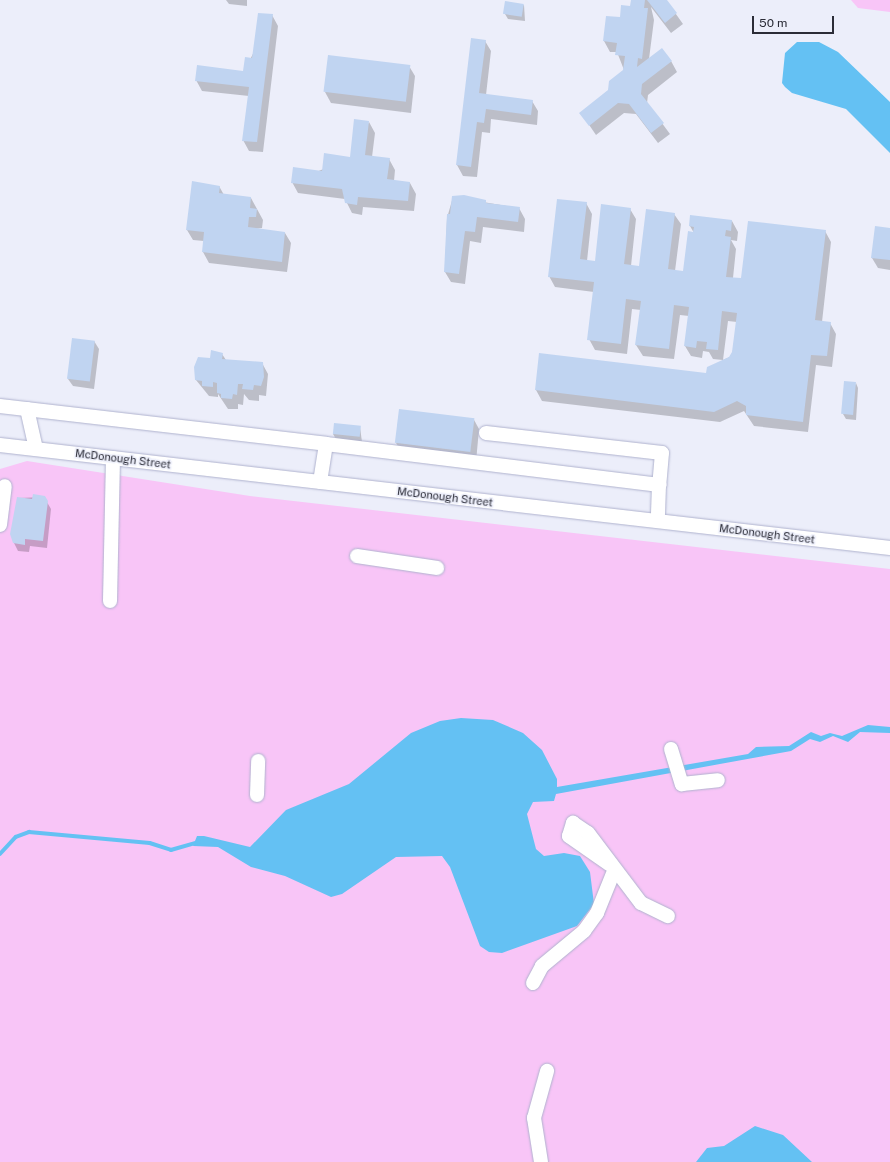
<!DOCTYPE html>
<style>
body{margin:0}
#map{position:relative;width:890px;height:1162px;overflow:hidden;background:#eceefa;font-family:"Public Sans",sans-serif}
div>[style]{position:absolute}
.green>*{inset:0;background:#f8c5f7}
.water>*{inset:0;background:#64c1f3}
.shadow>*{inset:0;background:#0003}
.stream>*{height:3.5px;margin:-1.75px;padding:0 1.75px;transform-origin:1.75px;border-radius:1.75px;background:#64c1f3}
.building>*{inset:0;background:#c0d4f1;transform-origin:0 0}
.roads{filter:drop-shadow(0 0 1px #afb2ce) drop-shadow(0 0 1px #afb2ce)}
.minor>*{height:14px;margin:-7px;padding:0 7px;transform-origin:7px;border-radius:7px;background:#fff}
span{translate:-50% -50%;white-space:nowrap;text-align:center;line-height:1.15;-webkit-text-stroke:3px #eceefa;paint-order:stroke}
.street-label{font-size:11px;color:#2b2c37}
.scale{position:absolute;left:752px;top:16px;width:82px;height:18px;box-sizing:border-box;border:2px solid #2b2c37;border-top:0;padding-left:5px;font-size:12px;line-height:14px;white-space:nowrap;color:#2b2c37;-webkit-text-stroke:3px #eceefa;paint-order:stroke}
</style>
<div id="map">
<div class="green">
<div style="clip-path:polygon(851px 0,890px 0,890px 12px,858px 8px)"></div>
<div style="clip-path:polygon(27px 461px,250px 496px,890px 569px,890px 1162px,0 1162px,0 469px)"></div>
</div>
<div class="water">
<div style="clip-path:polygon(797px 42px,819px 42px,838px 52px,890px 102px,890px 153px,846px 109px,792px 93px,785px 87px,782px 83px,785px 53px)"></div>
<div style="clip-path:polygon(461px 718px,493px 720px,523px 733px,542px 750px,557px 779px,557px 787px,748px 754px,756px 747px,789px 746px,811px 732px,821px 736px,830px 733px,842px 736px,868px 725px,890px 727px,890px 733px,860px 732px,848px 742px,833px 736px,820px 742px,810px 739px,791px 751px,556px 794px,554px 801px,533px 802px,527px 814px,536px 849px,544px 856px,564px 853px,580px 856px,590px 872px,594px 904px,577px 926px,502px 953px,489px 952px,480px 946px,450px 867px,442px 856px,396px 857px,342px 894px,331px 897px,285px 876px,251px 867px,218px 847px,193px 846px,197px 836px,204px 836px,250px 847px,286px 810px,349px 784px,411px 733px,440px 721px)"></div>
<div style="clip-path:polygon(755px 1126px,783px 1135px,812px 1162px,696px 1162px,707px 1148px,724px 1146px)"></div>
</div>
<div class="shadow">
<div style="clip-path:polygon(226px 0,247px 0,247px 6px,229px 4px)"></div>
<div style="clip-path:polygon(632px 0,666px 0,683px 24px,671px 33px,651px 7px,654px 20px,649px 59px,671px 61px,677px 72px,648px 95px,647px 103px,670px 134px,658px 143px,636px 114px,624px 113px,596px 135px,581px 113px,609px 90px,624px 70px,617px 52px,610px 52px,604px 41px,631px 7px)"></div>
<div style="clip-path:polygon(524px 5px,525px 21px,508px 19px,505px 14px)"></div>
<div style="clip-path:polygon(272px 15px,278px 26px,263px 152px,249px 151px,243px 140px,249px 96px,202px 91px,196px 80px,244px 72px)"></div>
<div style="clip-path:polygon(472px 39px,485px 41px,491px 51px,486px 95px,532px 101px,538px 111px,537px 125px,491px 119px,490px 133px,482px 132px,477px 177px,463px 176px,457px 165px)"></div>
<div style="clip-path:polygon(329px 56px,409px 66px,415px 76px,411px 113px,331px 103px,325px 92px)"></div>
<div style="clip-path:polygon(369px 122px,375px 133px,372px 157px,389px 159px,395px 170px,394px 181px,410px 183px,416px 194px,414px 211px,363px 207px,362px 215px,352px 213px,345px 199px,298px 193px,292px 182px,350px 158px)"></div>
<div style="clip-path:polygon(219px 186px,224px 195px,251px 198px,263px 220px,262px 228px,254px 229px,285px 233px,291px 243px,287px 272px,209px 263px,203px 252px,204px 241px,193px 240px,187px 230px)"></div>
<div style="clip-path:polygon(453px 197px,519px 208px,525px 219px,524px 232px,483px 227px,481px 243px,470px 241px,465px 284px,451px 282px,445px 272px,447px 218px)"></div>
<div style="clip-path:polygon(evenodd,586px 203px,592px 214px,587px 261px,596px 262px,630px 209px,636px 219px,631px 266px,640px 267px,674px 214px,681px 224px,675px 271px,684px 272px,694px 233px,690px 226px,732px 221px,738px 232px,737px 241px,731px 240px,736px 249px,733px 278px,742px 279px,825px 231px,831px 242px,822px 322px,830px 323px,836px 334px,832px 367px,816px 365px,808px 432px,754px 426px,744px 411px,720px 422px,542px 401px,536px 390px,707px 374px,723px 360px,713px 359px,709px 352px,703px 351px,702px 358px,691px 356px,685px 346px,689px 316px,680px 315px,674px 359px,643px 356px,636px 345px,641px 310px,632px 309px,627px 354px,595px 350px,589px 339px,594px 292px,555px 287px,549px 276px,586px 203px,728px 321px,737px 322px,732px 356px,723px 360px,728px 321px)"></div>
<div style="clip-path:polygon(890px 229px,890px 270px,878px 268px,872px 258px)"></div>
<div style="clip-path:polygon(94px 341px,99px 349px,94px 389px,73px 386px,68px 379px)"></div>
<div style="clip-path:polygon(212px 351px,222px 354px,226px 360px,262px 363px,268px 374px,266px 396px,259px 395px,259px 401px,249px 400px,244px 394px,243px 405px,238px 404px,238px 409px,228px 409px,218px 394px,218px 397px,209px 396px,196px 380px,211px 359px)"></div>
<div style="clip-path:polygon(856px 383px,858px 388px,856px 420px,846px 419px,843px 414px)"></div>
<div style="clip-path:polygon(473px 418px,479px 429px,476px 462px,402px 453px,396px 443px)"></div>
<div style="clip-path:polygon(360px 427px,362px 442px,336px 439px,333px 434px)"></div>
<div style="clip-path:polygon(44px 497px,51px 509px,47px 548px,30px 546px,29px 552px,18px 551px,14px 543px,18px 498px)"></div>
</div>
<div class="stream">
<div style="left:0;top:854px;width:23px;rotate:-47deg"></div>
<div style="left:16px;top:837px;width:14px;rotate:-21deg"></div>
<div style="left:29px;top:832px;width:121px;rotate:5.2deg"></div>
<div style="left:150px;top:843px;width:22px;rotate:18deg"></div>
<div style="left:171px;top:850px;width:29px;rotate:-16deg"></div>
</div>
<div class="building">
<div style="clip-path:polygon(631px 0,645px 0,644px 8px,648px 8px,642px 59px,638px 58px,637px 67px,662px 48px,672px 61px,642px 84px,641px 94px,664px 123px,651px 133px,629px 104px,618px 103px,589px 126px,579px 113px,608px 90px,609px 81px,623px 70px,625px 56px,615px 55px,617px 43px,603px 41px,606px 16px,620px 17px,621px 5px,630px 6px)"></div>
<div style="clip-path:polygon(647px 0,667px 0,677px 13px,665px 23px)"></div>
<div style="left:505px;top:1px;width:19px;height:13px;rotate:9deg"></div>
<div style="clip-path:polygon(258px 13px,273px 14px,257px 142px,242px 141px,249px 87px,195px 81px,197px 65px,243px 71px,245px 57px,252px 58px)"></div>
<div style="clip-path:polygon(471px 38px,486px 40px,479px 93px,533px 100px,531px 115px,486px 109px,484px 123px,477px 122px,471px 167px,456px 165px)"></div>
<div style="left:328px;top:55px;width:83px;height:37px;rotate:7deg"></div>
<div style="clip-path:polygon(354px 119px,369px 121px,365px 155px,390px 158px,387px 179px,410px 182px,408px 201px,358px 197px,357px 205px,345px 203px,342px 189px,291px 183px,293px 167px,322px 171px,324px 153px,350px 157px)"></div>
<div style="clip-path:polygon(192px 181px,220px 186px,219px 193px,251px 197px,250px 208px,257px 209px,256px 217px,249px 217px,248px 227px,285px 232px,282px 262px,202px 252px,204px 232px,186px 230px)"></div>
<div style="clip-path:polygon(464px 195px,486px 200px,486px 203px,520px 207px,518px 222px,477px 217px,475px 232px,465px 231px,459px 274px,444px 272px,447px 214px,450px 214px,452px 196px)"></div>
<div style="clip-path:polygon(557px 199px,587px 202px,580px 259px,595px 261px,601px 204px,631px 208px,624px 264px,639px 266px,646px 209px,675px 213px,668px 269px,683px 271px,688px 231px,693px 232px,694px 227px,689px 226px,690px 215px,732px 220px,731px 231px,726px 230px,725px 236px,731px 237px,726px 277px,741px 278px,748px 221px,826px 230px,815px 320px,831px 322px,827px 356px,811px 355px,803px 422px,746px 415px,746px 406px,737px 401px,714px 412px,535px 390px,539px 353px,706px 373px,707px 367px,729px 357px,732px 352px,737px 313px,722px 311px,718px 350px,706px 349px,707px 342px,697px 341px,696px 348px,684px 346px,689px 307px,674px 305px,669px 349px,635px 345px,641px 301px,626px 299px,621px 344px,587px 340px,594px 282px,548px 277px)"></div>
<div style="clip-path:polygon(875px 226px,890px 228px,890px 260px,871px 258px)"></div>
<div style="left:72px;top:338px;width:23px;height:41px;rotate:7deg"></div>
<div style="clip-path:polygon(211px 350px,223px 353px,222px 359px,263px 362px,264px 377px,261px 386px,254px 385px,253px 390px,242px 389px,243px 384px,238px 384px,237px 395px,233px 394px,232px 399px,221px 398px,221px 394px,217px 393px,217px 383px,213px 382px,213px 387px,202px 386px,202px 381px,195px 380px,194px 367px,198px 357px,210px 358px)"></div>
<div style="left:844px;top:381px;width:12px;height:33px;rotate:5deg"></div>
<div style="left:399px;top:409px;width:76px;height:34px;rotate:7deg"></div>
<div style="left:334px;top:423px;width:27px;height:11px;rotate:6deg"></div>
<div style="clip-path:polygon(33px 494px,45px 496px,48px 501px,43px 541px,25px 539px,25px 545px,13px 543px,10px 534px,17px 497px,32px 499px)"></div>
</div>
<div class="roads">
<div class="minor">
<div style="left:0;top:406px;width:328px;rotate:6.6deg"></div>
<div style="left:27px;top:409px;width:41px;rotate:77.3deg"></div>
<div style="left:486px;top:433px;width:177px;rotate:6.5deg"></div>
<div style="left:662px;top:453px;width:32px;rotate:95deg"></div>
<div style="left:0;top:445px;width:896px;rotate:6.6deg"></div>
<div style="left:320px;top:482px;width:38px;rotate:-81deg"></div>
<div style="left:326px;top:444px;width:336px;rotate:7deg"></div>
<div style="left:659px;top:485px;width:36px;rotate:92deg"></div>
<div style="left:0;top:525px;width:39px;rotate:-83deg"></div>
<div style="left:357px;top:556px;width:81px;rotate:8.5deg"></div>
<div style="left:110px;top:601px;width:143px;rotate:-88.8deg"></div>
<div style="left:671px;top:749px;width:37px;rotate:73deg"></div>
<div style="left:682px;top:784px;width:36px;rotate:-6deg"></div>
<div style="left:257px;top:795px;width:34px;rotate:-88deg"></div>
<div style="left:609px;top:864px;width:49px;rotate:-145deg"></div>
<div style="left:569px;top:836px;width:14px;rotate:-73deg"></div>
<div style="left:573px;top:823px;width:18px;rotate:34deg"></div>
<div style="left:588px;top:833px;width:88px;rotate:52.9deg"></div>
<div style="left:641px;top:903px;width:30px;rotate:26deg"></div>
<div style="left:533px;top:983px;width:19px;rotate:-62deg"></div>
<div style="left:542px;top:966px;width:55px;rotate:-39.8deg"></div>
<div style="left:584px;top:931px;width:22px;rotate:-54deg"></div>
<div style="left:597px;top:913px;width:45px;rotate:-68deg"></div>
<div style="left:541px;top:1162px;width:45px;rotate:-99deg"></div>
<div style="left:534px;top:1118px;width:49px;rotate:-74.5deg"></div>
</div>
</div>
<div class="street-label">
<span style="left:123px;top:459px;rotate:7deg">McDonough Street</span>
<span style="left:445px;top:497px;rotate:7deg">McDonough Street</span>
<span style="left:767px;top:534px;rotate:7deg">McDonough Street</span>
</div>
<div class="scale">50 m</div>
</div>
